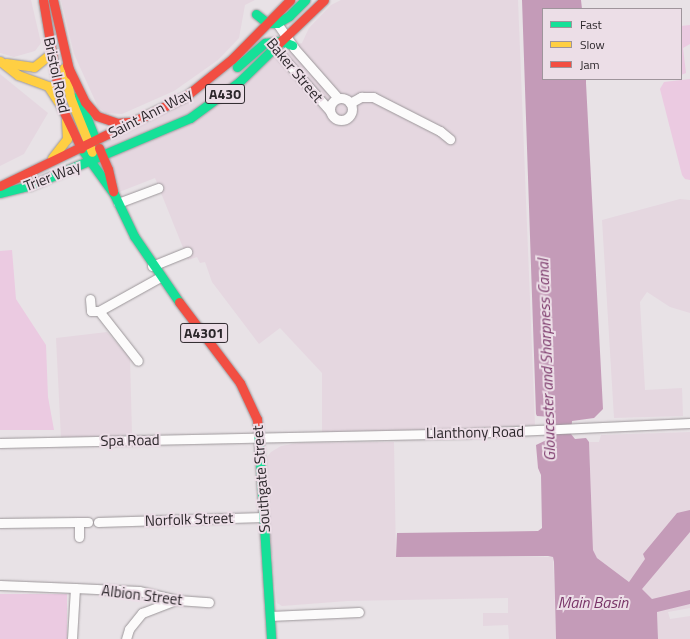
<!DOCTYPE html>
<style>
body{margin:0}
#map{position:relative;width:690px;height:639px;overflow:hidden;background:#e8e2e6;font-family:"Titillium Web",sans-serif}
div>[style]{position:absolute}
.built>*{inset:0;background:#e5d7e0}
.green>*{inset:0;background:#ebcae1;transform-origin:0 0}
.water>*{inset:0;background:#c49bb8}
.roads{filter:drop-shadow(0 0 1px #9c979a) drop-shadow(0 0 1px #9c979a)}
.street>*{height:9px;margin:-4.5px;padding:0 4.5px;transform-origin:4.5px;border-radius:4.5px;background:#fcfbfb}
.street>.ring{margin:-4.5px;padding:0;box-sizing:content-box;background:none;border:9px solid #fcfbfb;border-radius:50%}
.fast>*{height:9px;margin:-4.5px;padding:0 4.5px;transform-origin:4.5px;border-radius:4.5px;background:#16e098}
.slow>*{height:9px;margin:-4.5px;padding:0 4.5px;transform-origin:4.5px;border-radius:4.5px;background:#ffcf43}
.jam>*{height:9px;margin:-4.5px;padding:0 4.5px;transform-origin:4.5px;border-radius:4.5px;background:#f24e42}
span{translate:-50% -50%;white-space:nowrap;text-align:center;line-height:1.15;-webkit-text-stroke:4px #ecdee7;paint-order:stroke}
.shield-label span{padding:1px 3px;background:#ecdee7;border:1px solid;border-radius:3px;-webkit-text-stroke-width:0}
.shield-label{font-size:14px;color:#2c272b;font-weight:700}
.street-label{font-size:15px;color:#2c272b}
.water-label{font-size:16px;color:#793568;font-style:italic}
.legend{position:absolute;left:542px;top:8px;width:140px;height:72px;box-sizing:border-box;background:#ecdee7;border:1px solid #9f959c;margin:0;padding:5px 7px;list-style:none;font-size:12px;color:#2c272b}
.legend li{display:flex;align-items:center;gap:8px;height:20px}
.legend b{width:20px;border:1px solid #9f959c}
</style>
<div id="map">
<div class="built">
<div style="clip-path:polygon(0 0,31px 0,41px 43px,35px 51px,14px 57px,0 53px)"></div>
<div style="clip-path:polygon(61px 0,255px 0,245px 5px,239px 38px,218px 60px,174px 91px,122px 114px,106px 113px,98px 107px,74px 54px)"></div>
<div style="clip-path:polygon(341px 0,518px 0,535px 425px,322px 435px,322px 373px,280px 328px,259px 344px,212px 282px,205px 262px,200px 263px,197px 257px,188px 260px,155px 178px,114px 194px,96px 141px,258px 54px,302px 43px,309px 28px,331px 5px)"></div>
<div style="clip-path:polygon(0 74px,48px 113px,24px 154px,0 166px)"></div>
<div style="clip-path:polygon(680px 199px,690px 200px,690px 313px,670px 307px,647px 292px,640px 302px,645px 390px,682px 388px,683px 416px,614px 418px,602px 220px)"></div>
<div style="clip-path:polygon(107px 332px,130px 358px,132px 435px,61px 438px,56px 338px)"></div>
<div style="clip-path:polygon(690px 432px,690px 608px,668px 612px,670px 619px,690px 616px,690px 639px,658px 639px,657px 612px,652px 599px,597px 558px,593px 550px,589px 442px,599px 442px,601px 435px)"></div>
<div style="clip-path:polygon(394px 442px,396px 557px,553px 557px,556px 639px,509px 639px,508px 625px,483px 626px,483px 613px,508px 613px,508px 598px,347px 601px,282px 606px,277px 603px,267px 502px,267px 457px,271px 452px,281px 446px,297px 443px)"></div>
</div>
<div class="green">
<div style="clip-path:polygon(690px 25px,690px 44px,683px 48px,686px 73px,681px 75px,681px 26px)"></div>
<div style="clip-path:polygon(690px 79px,690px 180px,685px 179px,682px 175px,660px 89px,664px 82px)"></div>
<div style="clip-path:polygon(12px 250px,16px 299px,46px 345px,48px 397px,54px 430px,0 430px,0 251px)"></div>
<div style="left:0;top:594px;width:67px;height:45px"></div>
</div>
<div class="water">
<div style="clip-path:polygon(522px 0,581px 0,582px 9px,543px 9px,543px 79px,586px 79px,586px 83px,603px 409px,594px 418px,572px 421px,571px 434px,575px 439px,586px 438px,589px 442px,593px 550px,597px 558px,629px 582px,645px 559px,643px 554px,677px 513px,690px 510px,690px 532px,642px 589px,652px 599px,690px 590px,690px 604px,657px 612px,658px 639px,556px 639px,554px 562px,553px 557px,548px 556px,396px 557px,397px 533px,538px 531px,542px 528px,541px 475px,538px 468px,536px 445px,555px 436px,555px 421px,552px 417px,537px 416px,536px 414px)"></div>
</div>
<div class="roads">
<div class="street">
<div style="left:274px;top:19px;width:35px;rotate:55deg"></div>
<div style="left:294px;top:48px;width:67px;rotate:48.7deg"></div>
<div style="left:271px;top:44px;width:89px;rotate:48.6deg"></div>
<div class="ring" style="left:330px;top:98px;width:13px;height:13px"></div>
<div style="left:350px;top:103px;width:13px;rotate:-29deg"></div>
<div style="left:361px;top:97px;width:12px"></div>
<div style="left:373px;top:97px;width:75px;rotate:26.9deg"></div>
<div style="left:440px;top:131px;width:13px;rotate:39deg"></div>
<div style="left:118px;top:203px;width:43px;rotate:-20.6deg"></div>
<div style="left:152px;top:266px;width:38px;rotate:-22deg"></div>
<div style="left:90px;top:299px;width:12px;rotate:85deg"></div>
<div style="left:91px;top:311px;width:8px"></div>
<div style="left:99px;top:311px;width:63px;rotate:52deg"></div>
<div style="left:99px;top:311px;width:70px;rotate:-29.1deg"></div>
<div style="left:0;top:443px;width:470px;rotate:-1.2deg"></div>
<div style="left:470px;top:433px;width:220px;rotate:-2.6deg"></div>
<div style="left:98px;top:522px;width:166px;rotate:-1.7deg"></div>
<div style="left:0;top:523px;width:79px;rotate:-0.7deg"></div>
<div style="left:79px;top:537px;width:15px;rotate:-90deg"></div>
<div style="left:79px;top:522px;width:9px"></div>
<div style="left:0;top:585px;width:75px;rotate:2.3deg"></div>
<div style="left:75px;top:588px;width:51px;rotate:93.4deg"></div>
<div style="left:75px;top:588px;width:64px;rotate:2.7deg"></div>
<div style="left:139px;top:591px;width:39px;rotate:13deg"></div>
<div style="left:177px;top:600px;width:32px;rotate:4deg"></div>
<div style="left:270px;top:616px;width:89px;rotate:-2.6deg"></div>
<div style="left:126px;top:639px;width:10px;rotate:-73deg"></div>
<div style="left:129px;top:629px;width:21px;rotate:-51deg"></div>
<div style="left:142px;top:613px;width:36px;rotate:-21deg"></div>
</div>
<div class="fast">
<div style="left:256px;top:14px;width:14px;rotate:39deg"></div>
<div style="left:267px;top:23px;width:10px"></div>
<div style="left:277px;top:23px;width:14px;rotate:-30deg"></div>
<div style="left:289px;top:16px;width:23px;rotate:-45deg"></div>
<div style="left:237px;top:67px;width:37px;rotate:-41deg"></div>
<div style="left:265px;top:43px;width:16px;rotate:-7deg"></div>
<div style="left:281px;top:41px;width:12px;rotate:20deg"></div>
<div style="left:78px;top:96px;width:48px;rotate:68.2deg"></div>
<div style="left:81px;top:148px;width:57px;rotate:54.3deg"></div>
<div style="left:114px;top:194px;width:47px;rotate:64.5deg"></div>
<div style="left:134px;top:236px;width:80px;rotate:55.7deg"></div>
<div style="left:0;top:193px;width:30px;rotate:-14deg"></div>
<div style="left:29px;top:186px;width:175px;rotate:-22.9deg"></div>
<div style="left:190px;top:118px;width:61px;rotate:-36.3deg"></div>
<div style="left:239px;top:82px;width:53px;rotate:-44.2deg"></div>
<div style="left:258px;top:430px;width:209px;rotate:86.4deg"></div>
</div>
<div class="slow">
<div style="left:0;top:61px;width:23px;rotate:38deg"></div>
<div style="left:18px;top:75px;width:32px;rotate:20deg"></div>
<div style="left:48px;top:86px;width:20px;rotate:57deg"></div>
<div style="left:6px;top:63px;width:28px;rotate:8deg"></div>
<div style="left:34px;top:67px;width:22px;rotate:-39deg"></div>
<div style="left:64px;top:68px;width:30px;rotate:78deg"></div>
<div style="left:70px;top:97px;width:59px;rotate:68.2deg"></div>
<div style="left:52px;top:158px;width:24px;rotate:-52deg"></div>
<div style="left:67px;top:139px;width:19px;rotate:-93deg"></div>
</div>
<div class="jam">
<div style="left:43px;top:0;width:108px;rotate:80.4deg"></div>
<div style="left:61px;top:106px;width:47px;rotate:64.5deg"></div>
<div style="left:53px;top:0;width:76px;rotate:77.1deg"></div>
<div style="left:277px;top:45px;width:65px;rotate:-43.8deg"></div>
<div style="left:67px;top:65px;width:41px;rotate:64.1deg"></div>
<div style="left:85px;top:102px;width:18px;rotate:49deg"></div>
<div style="left:97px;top:116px;width:21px;rotate:19deg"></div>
<div style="left:117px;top:123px;width:12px;rotate:-5deg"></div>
<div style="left:99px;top:148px;width:23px;rotate:67deg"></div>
<div style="left:108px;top:169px;width:23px;rotate:77deg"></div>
<div style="left:0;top:186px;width:207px;rotate:-25.8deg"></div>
<div style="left:186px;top:96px;width:59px;rotate:-38.8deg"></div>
<div style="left:232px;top:59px;width:83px;rotate:-45.5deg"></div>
<div style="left:179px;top:302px;width:101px;rotate:53deg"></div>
<div style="left:240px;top:383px;width:40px;rotate:65deg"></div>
<div style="left:257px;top:419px;width:11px;rotate:85deg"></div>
</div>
</div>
<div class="shield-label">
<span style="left:225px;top:94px">A430</span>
<span style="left:204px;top:333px">A4301</span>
</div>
<div class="street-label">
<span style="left:295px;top:70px;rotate:50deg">Baker Street</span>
<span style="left:57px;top:75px;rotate:78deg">Bristol Road</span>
<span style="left:150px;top:113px;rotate:-27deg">Saint Ann Way</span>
<span style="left:52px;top:176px;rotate:-21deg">Trier Way</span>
<span style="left:475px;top:432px;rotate:-1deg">Llanthony Road</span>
<span style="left:130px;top:440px;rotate:-1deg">Spa Road</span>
<span style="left:261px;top:479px;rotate:-94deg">Southgate Street</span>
<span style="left:189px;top:519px;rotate:-2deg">Norfolk Street</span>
<span style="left:142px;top:595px;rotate:7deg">Albion Street</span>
</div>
<div class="water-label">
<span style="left:546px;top:360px;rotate:-92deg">Gloucester and Sharpness Canal</span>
<span style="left:593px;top:602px">Main Basin</span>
</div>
<ul class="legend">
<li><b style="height:5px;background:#16e098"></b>Fast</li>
<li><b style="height:5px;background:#ffcf43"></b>Slow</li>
<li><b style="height:5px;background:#f24e42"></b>Jam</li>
</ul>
</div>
